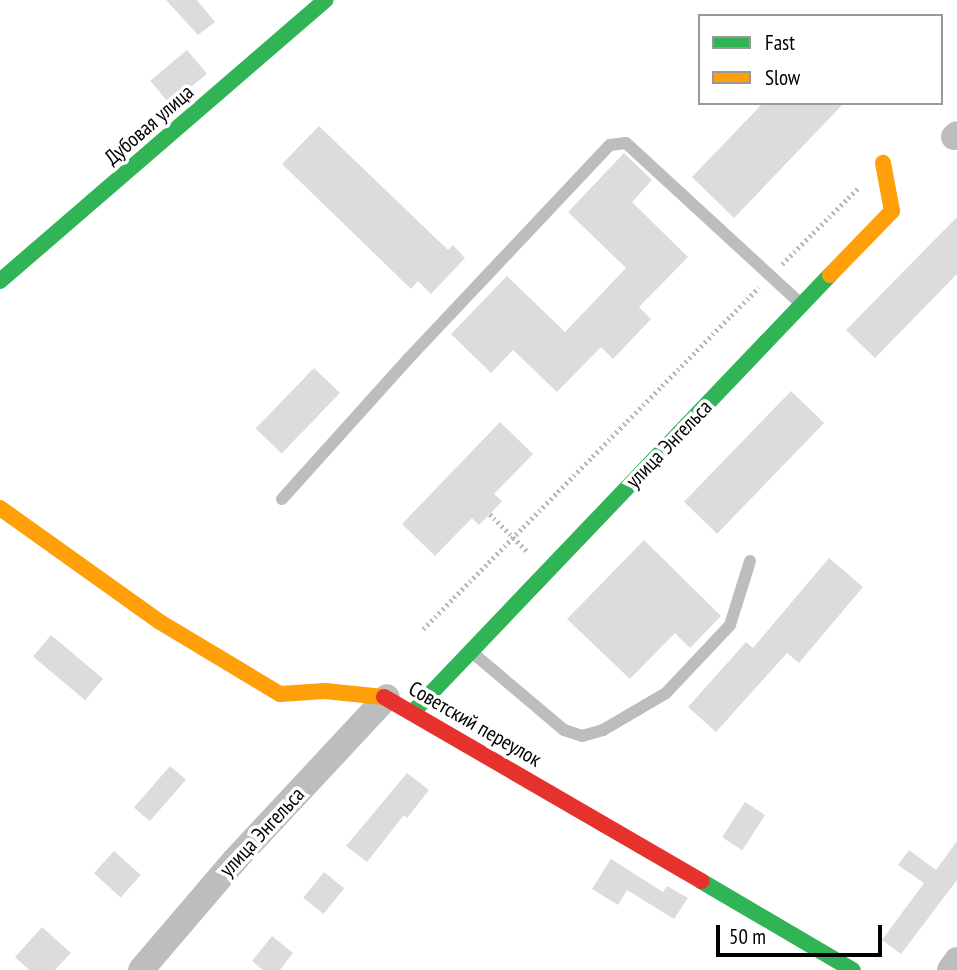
<!DOCTYPE html>
<meta charset="utf-8">
<style>
body{margin:0}
#map{position:relative;width:957px;height:970px;overflow:hidden;background:#fff;font-family:"PT Sans Narrow",sans-serif}
div>[style]{position:absolute}
.building>*{inset:0;background:#dcdcdc;transform-origin:0 0}
.path>*{height:4.5px;margin-top:-2.25px;transform-origin:0;background:repeating-linear-gradient(90deg,#b8b8b8 0 2px,transparent 0 5.5px)}
.lane>*{height:12px;margin:-6px;padding:0 6px;transform-origin:6px;border-radius:6px;background:#bdbdbd}
.street>*{height:26px;margin:-13px;padding:0 13px;transform-origin:13px;border-radius:13px;background:#bdbdbd}
.fast>*{height:16px;margin:-8px;padding:0 8px;transform-origin:8px;border-radius:8px;background:#30b455}
.slow>*{height:16px;margin:-8px;padding:0 8px;transform-origin:8px;border-radius:8px;background:#ff9f0a}
.jam>*{height:16px;margin:-8px;padding:0 8px;transform-origin:8px;border-radius:8px;background:#e5322d}
span{translate:-50% -50%;white-space:nowrap;text-align:center;line-height:1.15;-webkit-text-stroke:7px #fff;paint-order:stroke}
.street-label{font-size:21px;color:#000}
.legend{position:absolute;left:698px;top:14px;width:245px;height:91px;box-sizing:border-box;background:#fff;border:2px solid #999;margin:0;padding:9px 12px;list-style:none;font-size:21px;color:#000}
.legend li{display:flex;align-items:center;gap:14px;height:35px}
.legend b{width:35px;border:2px solid #999}
.scale{position:absolute;left:716px;top:925px;width:166px;height:32px;box-sizing:border-box;border:4px solid #000;border-top:0;padding-left:9px;font-size:21px;line-height:24px;white-space:nowrap;color:#000;-webkit-text-stroke:5px #fff;paint-order:stroke}
</style>
<div id="map">
<div class="building">
<div style="clip-path:polygon(166px 0,197px 0,215px 22px,198px 35px)"></div>
<div style="left:187px;top:50px;width:31px;height:48px;rotate:50deg"></div>
<div style="clip-path:polygon(763px 103px,844px 103px,734px 218px,692px 177px)"></div>
<div style="clip-path:polygon(319px 126px,448px 250px,453px 245px,465px 258px,431px 294px,418px 281px,411px 289px,282px 164px)"></div>
<div style="clip-path:polygon(624px 153px,652px 180px,632px 202px,688px 257px,639px 307px,651px 319px,613px 359px,601px 347px,557px 392px,513px 350px,491px 373px,451px 334px,507px 276px,565px 332px,626px 268px,568px 212px)"></div>
<div style="clip-path:polygon(957px 217px,957px 274px,875px 358px,846px 330px)"></div>
<div style="left:314px;top:368px;width:36px;height:84px;rotate:44deg"></div>
<div style="left:791px;top:391px;width:46px;height:154px;rotate:44deg"></div>
<div style="clip-path:polygon(500px 422px,533px 454px,494px 494px,502px 501px,490px 514px,479px 525px,472px 518px,435px 556px,402px 524px)"></div>
<div style="clip-path:polygon(644px 540px,721px 616px,690px 648px,675px 633px,630px 679px,567px 619px)"></div>
<div style="clip-path:polygon(829px 558px,863px 587px,799px 663px,787px 653px,716px 732px,688px 707px,746px 642px,753px 648px)"></div>
<div style="left:51px;top:635px;width:68px;height:28px;rotate:40deg"></div>
<div style="left:170px;top:766px;width:21px;height:55px;rotate:41deg"></div>
<div style="clip-path:polygon(407px 773px,429px 790px,407px 818px,404px 815px,367px 862px,346px 846px)"></div>
<div style="left:745px;top:802px;width:24px;height:42px;rotate:33deg"></div>
<div style="clip-path:polygon(957px 841px,957px 880px,901px 954px,882px 940px,924px 883px,898px 865px,909px 850px,936px 870px)"></div>
<div style="left:114px;top:851px;width:36px;height:30px;rotate:42deg"></div>
<div style="clip-path:polygon(611px 859px,663px 892px,667px 886px,688px 898px,674px 919px,627px 890px,618px 905px,592px 889px)"></div>
<div style="left:324px;top:872px;width:26px;height:33px;rotate:39deg"></div>
<div style="clip-path:polygon(42px 927px,71px 953px,55px 970px,29px 970px,15px 957px)"></div>
<div style="clip-path:polygon(272px 936px,293px 953px,280px 970px,263px 970px,252px 961px)"></div>
</div>
<div class="path">
<div style="left:782px;top:264px;width:110px;rotate:-45deg"></div>
<div style="left:490px;top:514px;width:52px;rotate:45deg"></div>
<div style="left:423px;top:629px;width:479px;rotate:-45.5deg"></div>
</div>
<div class="lane">
<div style="left:282px;top:499px;width:188px;rotate:-48deg"></div>
<div style="left:408px;top:359px;width:294px;rotate:-46.7deg"></div>
<div style="left:610px;top:145px;width:16px;rotate:-7deg"></div>
<div style="left:626px;top:143px;width:236px;rotate:42.6deg"></div>
<div style="left:474px;top:654px;width:118px;rotate:40.2deg"></div>
<div style="left:564px;top:730px;width:19px;rotate:18deg"></div>
<div style="left:582px;top:736px;width:22px;rotate:-16deg"></div>
<div style="left:603px;top:730px;width:73px;rotate:-30.4deg"></div>
<div style="left:666px;top:693px;width:93px;rotate:-46.7deg"></div>
<div style="left:730px;top:625px;width:67px;rotate:-72.6deg"></div>
</div>
<div class="street">
<div style="left:954px;top:137px;width:4px;rotate:-45deg"></div>
<div style="left:141px;top:970px;width:143px;rotate:-49.5deg"></div>
<div style="left:234px;top:861px;width:224px;rotate:-47deg"></div>
<div style="left:950px;top:970px;width:12px;rotate:-55deg"></div>
</div>
<div class="fast">
<div style="left:0;top:281px;width:430px;rotate:-40.8deg"></div>
<div style="left:413px;top:712px;width:604px;rotate:-46.34deg"></div>
<div style="left:701px;top:881px;width:176px;rotate:30.4deg"></div>
</div>
<div class="slow">
<div style="left:830px;top:275px;width:89px;rotate:-45.9deg"></div>
<div style="left:892px;top:211px;width:49px;rotate:-100.6deg"></div>
<div style="left:0;top:508px;width:196px;rotate:35.5deg"></div>
<div style="left:160px;top:622px;width:140px;rotate:31deg"></div>
<div style="left:280px;top:694px;width:45px;rotate:-3.8deg"></div>
<div style="left:325px;top:691px;width:59px;rotate:5.8deg"></div>
</div>
<div class="jam">
<div style="left:384px;top:697px;width:367px;rotate:30.1deg"></div>
</div>
<div class="street-label">
<span style="left:149px;top:125px;rotate:-41deg">Дубовая улица</span>
<span style="left:669px;top:444px;rotate:-46deg">улица Энгельса</span>
<span style="left:475px;top:724px;rotate:30deg">Советский переулок</span>
<span style="left:262px;top:832px;rotate:-47deg">улица Энгельса</span>
</div>
<ul class="legend">
<li><b style="height:9px;background:#30b455"></b>Fast</li>
<li><b style="height:9px;background:#ff9f0a"></b>Slow</li>
</ul>
<div class="scale">50 m</div>
</div>
